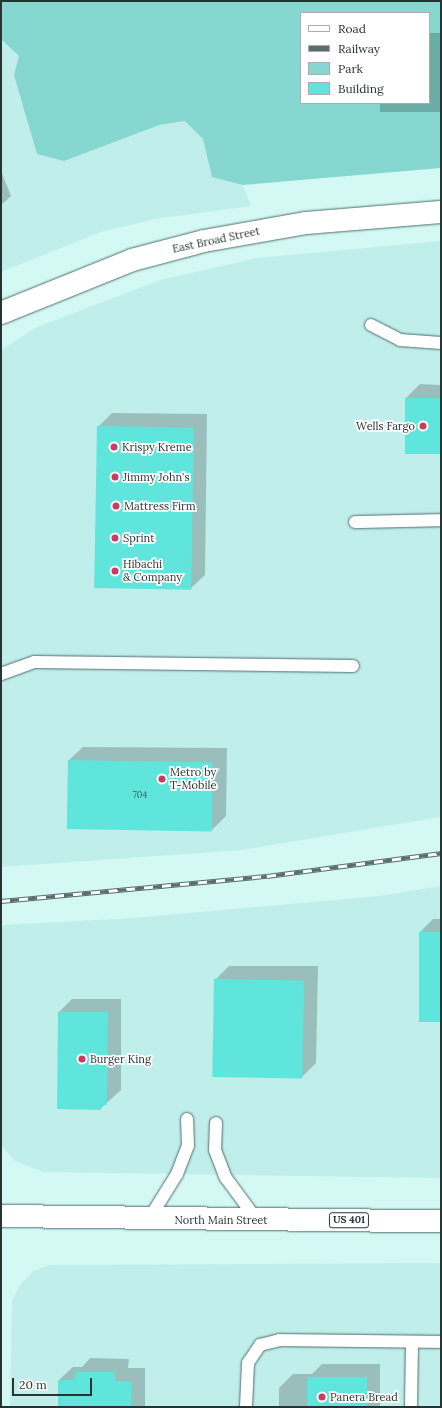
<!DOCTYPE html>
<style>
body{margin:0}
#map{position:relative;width:442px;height:1408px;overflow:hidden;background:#d4f9f5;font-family:Lora,serif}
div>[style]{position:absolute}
.built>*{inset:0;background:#c0eeea}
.green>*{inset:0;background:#87d7d1}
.shadow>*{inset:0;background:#0003}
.building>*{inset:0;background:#60e5dc;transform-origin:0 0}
.roads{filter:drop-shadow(0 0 1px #4e6f6c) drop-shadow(0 0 1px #4e6f6c)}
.lane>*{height:12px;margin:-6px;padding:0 6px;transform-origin:6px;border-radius:6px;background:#fff}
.secondary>*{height:22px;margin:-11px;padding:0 11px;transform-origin:11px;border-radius:11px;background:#fff}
.highway>*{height:22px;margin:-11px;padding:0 11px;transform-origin:11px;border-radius:11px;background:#fff}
.rail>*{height:4.5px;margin-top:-2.25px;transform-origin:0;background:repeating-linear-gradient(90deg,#fff 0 9px,#596e6c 0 18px);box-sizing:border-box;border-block:1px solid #596e6c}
.dots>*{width:11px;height:11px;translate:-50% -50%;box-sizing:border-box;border:2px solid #fff;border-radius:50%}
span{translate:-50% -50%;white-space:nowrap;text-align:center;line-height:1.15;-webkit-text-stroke:3.5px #fff;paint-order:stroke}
.number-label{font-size:9px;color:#34605c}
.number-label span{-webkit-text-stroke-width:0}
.shield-label span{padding:1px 3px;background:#fff;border:1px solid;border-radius:3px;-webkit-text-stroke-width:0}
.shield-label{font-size:10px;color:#263432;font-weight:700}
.street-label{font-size:11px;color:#263432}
.poi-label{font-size:11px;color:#263432}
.right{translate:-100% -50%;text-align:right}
.left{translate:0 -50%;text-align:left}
.frame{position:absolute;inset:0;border:2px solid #263432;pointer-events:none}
.legend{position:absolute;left:300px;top:12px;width:130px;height:92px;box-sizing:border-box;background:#fff;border:1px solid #a8aead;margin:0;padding:5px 7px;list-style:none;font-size:12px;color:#263432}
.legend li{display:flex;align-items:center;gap:8px;height:20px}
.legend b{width:20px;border:1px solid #a8aead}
.scale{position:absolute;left:12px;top:1378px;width:80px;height:18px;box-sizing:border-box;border:2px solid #263432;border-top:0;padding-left:5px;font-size:12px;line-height:14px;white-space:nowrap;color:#263432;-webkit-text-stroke:3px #fff;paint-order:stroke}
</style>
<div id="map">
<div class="built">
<div style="clip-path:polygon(1px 33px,212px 108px,251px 206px,155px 219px,101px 232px,1px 272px)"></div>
<div style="clip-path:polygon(441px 241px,441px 817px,242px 850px,1px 867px,1px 350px,35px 328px,160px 280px,257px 258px)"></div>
<div style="clip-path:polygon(441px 886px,441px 1178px,44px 1172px,15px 1161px,1px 1145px,1px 925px,134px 918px,380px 896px)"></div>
<div style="clip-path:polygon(441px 1263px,441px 1407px,10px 1407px,12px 1301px,20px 1285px,33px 1271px,50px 1265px)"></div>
</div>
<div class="green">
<div style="clip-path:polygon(evenodd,1px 1px,441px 1px,441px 168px,243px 185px,212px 177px,203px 139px,185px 121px,159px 125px,64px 161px,37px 154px,14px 75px,19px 56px,1px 39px,1px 1px,301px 13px,429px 13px,429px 103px,301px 103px,301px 13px)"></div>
</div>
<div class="shadow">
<div style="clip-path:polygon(429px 33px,441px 33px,441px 112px,380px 112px,380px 103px,429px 103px)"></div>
<div style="clip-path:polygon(1px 171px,11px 196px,1px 205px)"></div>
<div style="clip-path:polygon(420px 384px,441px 385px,441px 454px,405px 453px,406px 398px)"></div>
<div style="clip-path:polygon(112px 413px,207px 414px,205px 575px,191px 588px,98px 427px)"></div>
<div style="clip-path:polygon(83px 747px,227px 748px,226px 816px,212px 830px,68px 828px,69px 760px)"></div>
<div style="clip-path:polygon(433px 919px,441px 919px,441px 1021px,420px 932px)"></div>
<div style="clip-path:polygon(229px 966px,318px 966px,316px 1063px,302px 1077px,215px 980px)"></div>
<div style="clip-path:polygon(72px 999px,121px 999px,121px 1090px,100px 1109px,59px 1012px)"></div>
<div style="clip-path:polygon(90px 1358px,129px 1359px,128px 1368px,145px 1368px,145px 1406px,59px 1407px,59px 1380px,73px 1367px,82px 1367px)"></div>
<div style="clip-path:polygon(322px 1364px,380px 1364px,380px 1407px,279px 1407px,279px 1388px,293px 1374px,312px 1374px)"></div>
</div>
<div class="building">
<div style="left:405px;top:398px;width:36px;height:56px"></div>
<div style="left:97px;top:426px;width:97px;height:162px;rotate:1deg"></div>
<div style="left:68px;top:760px;width:145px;height:69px;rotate:1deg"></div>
<div style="left:419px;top:932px;width:22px;height:90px"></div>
<div style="left:214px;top:979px;width:90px;height:98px;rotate:1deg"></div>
<div style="clip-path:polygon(58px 1012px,108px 1012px,107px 1105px,101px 1105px,101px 1110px,57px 1109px)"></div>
<div style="clip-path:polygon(75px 1372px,115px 1372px,115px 1381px,132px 1382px,131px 1407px,58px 1407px,58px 1380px,75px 1380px)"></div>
<div style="left:307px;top:1377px;width:60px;height:30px"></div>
</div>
<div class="roads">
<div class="lane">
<div style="left:371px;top:325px;width:33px;rotate:27deg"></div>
<div style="left:400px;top:340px;width:41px;rotate:4.2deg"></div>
<div style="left:355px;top:522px;width:86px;rotate:-1.3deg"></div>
<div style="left:1px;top:674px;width:35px;rotate:-20deg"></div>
<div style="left:34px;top:662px;width:319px;rotate:0.7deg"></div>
<div style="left:216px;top:1123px;width:27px;rotate:92deg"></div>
<div style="left:215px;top:1150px;width:30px;rotate:69deg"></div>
<div style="left:226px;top:1178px;width:52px;rotate:53.6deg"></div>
<div style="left:149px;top:1219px;width:53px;rotate:-58.1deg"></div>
<div style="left:177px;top:1174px;width:30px;rotate:-69deg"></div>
<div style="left:188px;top:1146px;width:27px;rotate:-92deg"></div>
<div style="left:246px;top:1407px;width:44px;rotate:-87.4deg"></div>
<div style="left:248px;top:1363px;width:22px;rotate:-56deg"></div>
<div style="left:260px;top:1345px;width:21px;rotate:-14deg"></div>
<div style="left:280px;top:1340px;width:161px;rotate:0.7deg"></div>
<div style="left:411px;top:1407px;width:65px;rotate:-89.1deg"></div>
</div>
<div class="secondary">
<div style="left:1px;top:313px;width:141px;rotate:-22deg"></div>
<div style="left:132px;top:260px;width:74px;rotate:-14.8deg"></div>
<div style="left:204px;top:241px;width:104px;rotate:-10deg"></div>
<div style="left:306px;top:223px;width:135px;rotate:-4.7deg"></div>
</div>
<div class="highway">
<div style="left:1px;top:1216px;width:440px;rotate:0.7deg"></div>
</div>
</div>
<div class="rail">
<div style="left:1px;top:901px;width:267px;rotate:-5.4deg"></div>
<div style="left:267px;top:876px;width:176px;rotate:-7.5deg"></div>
</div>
<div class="dots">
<div style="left:423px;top:426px;background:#ca3b61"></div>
<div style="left:114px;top:447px;background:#ca3b61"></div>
<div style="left:115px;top:477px;background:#ca3b61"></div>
<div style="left:116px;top:506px;background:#ca3b61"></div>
<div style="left:115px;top:538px;background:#ca3b61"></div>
<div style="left:115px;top:571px;background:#ca3b61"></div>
<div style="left:162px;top:779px;background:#ca3b61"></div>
<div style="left:82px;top:1059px;background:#ca3b61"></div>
<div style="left:322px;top:1397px;background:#ca3b61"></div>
</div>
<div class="number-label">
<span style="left:140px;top:795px">704</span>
</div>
<div class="shield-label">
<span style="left:349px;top:1220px">US 401</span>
</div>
<div class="street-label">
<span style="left:216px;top:240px;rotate:-12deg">East Broad Street</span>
<span style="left:221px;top:1220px">North Main Street</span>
</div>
<div class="poi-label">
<span class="right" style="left:415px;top:426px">Wells Fargo</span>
<span class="left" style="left:122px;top:447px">Krispy Kreme</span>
<span class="left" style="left:123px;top:477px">Jimmy John's</span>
<span class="left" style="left:124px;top:506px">Mattress Firm</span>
<span class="left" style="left:123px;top:538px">Sprint</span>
<span class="left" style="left:123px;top:571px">Hibachi<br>&amp; Company</span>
<span class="left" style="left:170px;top:779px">Metro by<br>T-Mobile</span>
<span class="left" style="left:90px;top:1059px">Burger King</span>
<span class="left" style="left:330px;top:1397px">Panera Bread</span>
</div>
<div class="frame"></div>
<ul class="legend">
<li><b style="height:5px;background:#fff"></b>Road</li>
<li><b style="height:5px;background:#596e6c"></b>Railway</li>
<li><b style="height:11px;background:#87d7d1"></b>Park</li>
<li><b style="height:11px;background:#60e5dc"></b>Building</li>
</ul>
<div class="scale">20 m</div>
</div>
